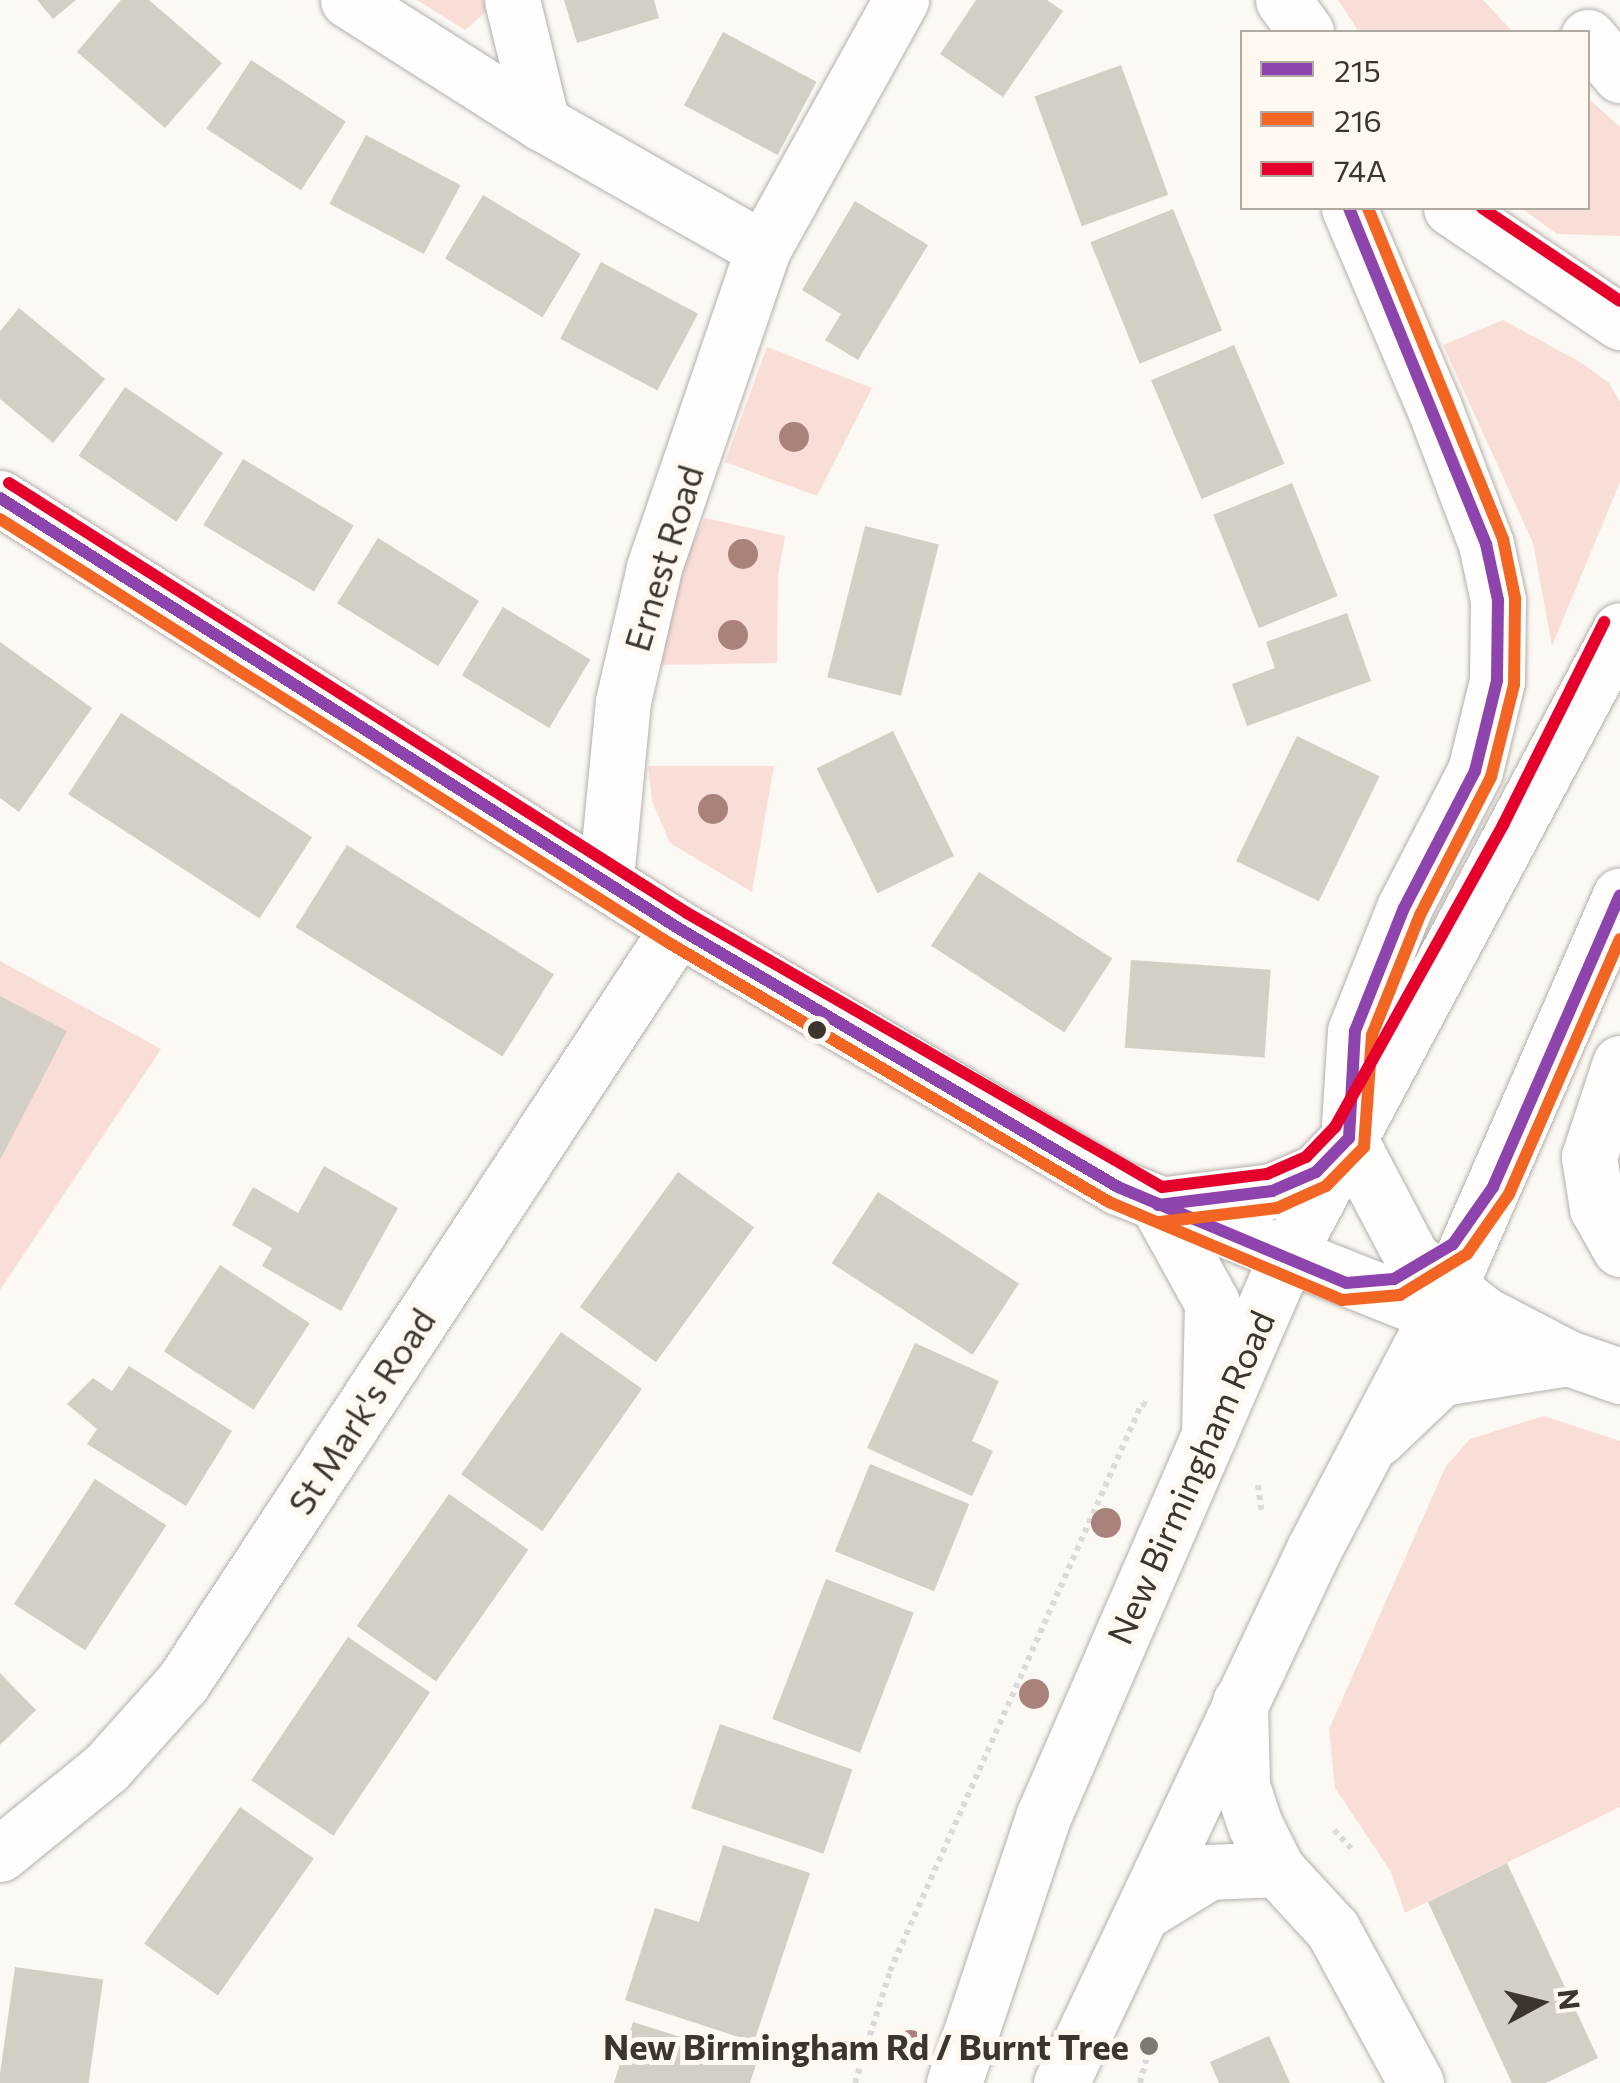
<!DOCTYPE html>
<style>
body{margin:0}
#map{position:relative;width:1620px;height:2083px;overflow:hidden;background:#fcf8f4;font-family:Commissioner,sans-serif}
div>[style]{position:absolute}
.green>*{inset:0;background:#f9ded8}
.building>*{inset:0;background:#d4cfc4;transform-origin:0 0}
.path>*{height:6px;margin-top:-3px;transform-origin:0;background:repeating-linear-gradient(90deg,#dcdad9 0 5px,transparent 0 10px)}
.roads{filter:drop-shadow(0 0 2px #b4afaa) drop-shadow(0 0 2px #b4afaa)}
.minor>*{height:55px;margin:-27.5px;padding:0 27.5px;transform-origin:27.5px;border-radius:27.5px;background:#fffefd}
.tertiary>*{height:55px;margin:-27.5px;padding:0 27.5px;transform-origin:27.5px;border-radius:27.5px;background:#fffefd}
.primary>*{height:55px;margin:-27.5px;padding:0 27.5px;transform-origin:27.5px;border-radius:27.5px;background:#fffefd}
.trunk>*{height:55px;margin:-27.5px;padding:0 27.5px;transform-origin:27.5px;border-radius:27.5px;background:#fffefd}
.bus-1>*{height:12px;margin:-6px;padding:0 6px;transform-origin:6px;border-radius:6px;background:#8e44ad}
.bus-2>*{height:12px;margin:-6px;padding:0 6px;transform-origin:6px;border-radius:6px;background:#f26522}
.bus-3>*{height:12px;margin:-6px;padding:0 6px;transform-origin:6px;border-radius:6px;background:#e4002b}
.trees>*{width:30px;height:30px;margin:-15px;border-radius:50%;background:#a9827c}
.dots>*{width:28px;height:28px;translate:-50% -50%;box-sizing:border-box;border:5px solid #fff8f0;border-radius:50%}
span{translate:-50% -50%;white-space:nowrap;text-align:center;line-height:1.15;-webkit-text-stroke:10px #fff8f0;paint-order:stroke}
.street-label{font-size:35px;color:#3b352d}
.poi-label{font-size:35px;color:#3b352d;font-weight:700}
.right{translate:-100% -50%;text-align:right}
.legend{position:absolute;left:1240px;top:30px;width:350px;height:180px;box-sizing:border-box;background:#fff8f0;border:2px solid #b1aaa2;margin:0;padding:12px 18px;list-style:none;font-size:30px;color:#3b352d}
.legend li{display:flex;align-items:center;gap:20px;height:50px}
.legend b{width:50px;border:2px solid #b1aaa2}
.north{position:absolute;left:1490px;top:1953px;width:100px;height:100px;-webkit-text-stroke:8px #fff8f0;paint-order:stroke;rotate:83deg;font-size:28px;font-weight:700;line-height:40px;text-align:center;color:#3b352d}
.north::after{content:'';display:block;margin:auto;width:35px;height:45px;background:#3b352d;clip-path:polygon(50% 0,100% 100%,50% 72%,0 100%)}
</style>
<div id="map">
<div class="green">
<div style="clip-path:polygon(417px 0,485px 0,487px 11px,465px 30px)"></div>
<div style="clip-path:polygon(1338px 0,1483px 0,1513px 32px,1359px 32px)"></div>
<div style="clip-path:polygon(1588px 98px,1620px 127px,1620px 236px,1557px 234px,1521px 208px,1588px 208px)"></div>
<div style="clip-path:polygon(1503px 320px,1580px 362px,1609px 383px,1620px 402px,1620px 482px,1552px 646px,1533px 543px,1443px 345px)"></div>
<div style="clip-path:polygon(767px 347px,872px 388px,817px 496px,725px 462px)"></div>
<div style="clip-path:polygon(705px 518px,785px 536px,778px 576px,777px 663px,657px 665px,673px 585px)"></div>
<div style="clip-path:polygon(648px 766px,774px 766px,752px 892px,670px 843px,652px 801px)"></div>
<div style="clip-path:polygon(0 961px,161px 1049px,0 1290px)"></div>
<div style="clip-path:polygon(1544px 1416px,1620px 1441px,1620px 1807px,1405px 1913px,1391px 1872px,1335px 1788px,1329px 1729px,1446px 1466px,1470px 1439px)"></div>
</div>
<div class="building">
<div style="clip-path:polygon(37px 0,76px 0,53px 19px)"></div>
<div style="clip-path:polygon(121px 0,149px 0,222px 63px,165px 128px,77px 52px)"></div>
<div style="clip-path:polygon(564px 0,654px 0,659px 18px,577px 43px)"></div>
<div style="clip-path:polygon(976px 0,1047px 0,1063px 11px,1003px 97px,940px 54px)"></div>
<div style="left:723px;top:32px;width:106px;height:83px;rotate:28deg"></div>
<div style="left:251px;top:60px;width:113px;height:82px;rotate:33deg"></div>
<div style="left:1121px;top:65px;width:138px;height:92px;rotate:70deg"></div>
<div style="left:366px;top:135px;width:107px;height:78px;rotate:28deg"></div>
<div style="left:483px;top:195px;width:114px;height:74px;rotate:31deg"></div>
<div style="clip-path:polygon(855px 201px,928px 245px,858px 360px,825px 340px,841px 314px,802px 290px)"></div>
<div style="left:1173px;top:209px;width:131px;height:89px;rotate:68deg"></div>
<div style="left:601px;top:262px;width:110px;height:87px;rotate:28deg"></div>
<div style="clip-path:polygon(19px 308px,105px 379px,53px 443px,0 399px,0 331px)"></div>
<div style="left:1234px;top:345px;width:129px;height:90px;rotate:67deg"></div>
<div style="left:125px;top:387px;width:118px;height:83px;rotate:34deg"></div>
<div style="left:243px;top:459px;width:129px;height:77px;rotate:31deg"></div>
<div style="left:1292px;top:483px;width:122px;height:85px;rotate:68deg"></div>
<div style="left:865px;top:526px;width:76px;height:156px;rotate:14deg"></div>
<div style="left:378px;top:538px;width:119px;height:77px;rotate:32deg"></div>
<div style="left:503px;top:607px;width:102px;height:80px;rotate:31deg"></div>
<div style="clip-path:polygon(1347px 613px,1371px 681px,1247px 726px,1232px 684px,1275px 668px,1266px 642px)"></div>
<div style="clip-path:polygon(0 642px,92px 708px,19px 812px,0 798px)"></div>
<div style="left:121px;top:713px;width:228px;height:97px;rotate:33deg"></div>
<div style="left:893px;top:731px;width:139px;height:85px;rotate:64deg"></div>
<div style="left:1297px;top:736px;width:92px;height:139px;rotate:26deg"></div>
<div style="left:347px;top:845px;width:244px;height:97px;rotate:32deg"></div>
<div style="left:979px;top:872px;width:159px;height:88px;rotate:33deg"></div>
<div style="left:1131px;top:960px;width:140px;height:88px;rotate:4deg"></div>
<div style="clip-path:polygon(0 996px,67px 1031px,0 1160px)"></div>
<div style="clip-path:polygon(324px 1166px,398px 1208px,341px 1311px,262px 1266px,272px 1248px,232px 1225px,253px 1187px,298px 1213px)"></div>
<div style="left:678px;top:1172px;width:94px;height:167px;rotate:36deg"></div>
<div style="left:878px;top:1192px;width:168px;height:85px;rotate:33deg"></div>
<div style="left:220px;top:1265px;width:107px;height:103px;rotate:33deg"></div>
<div style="left:561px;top:1332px;width:99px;height:174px;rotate:35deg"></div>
<div style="clip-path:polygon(915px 1343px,999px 1381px,972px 1441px,993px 1451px,972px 1496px,867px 1448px)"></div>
<div style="clip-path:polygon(129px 1366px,232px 1431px,186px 1506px,87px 1444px,97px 1429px,67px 1404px,93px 1378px,112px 1391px)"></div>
<div style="left:870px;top:1464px;width:107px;height:94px;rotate:22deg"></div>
<div style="left:95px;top:1479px;width:85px;height:149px;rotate:33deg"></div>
<div style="left:449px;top:1494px;width:97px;height:161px;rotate:35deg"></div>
<div style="left:826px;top:1579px;width:94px;height:150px;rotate:21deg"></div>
<div style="left:348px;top:1637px;width:99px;height:173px;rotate:34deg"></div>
<div style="clip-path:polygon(0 1673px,36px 1710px,0 1745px)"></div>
<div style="left:720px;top:1724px;width:140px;height:89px;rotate:19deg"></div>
<div style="left:240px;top:1807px;width:90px;height:167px;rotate:35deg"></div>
<div style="clip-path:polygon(723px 1845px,810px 1873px,754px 2042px,625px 2000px,655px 1908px,699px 1922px)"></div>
<div style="clip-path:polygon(1507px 1863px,1598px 2058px,1546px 2083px,1512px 2083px,1428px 1902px)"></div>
<div style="left:15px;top:1967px;width:89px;height:117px;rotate:8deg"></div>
<div style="clip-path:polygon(633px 2022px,757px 2061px,750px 2083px,614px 2083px)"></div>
<div style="clip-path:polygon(1269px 2036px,1290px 2083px,1219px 2083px,1210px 2062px)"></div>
</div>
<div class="path">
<div style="left:1258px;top:1485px;width:27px;rotate:82deg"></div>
<div style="left:1334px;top:1830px;width:25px;rotate:47deg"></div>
<div style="left:855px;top:2083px;width:117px;rotate:-72.6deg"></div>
<div style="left:890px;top:1971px;width:621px;rotate:-66.07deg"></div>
<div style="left:1142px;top:1403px;width:9px;rotate:27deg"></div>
<div style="left:1140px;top:2083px;width:24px;rotate:-75deg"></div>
</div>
<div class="roads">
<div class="minor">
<div style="left:348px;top:0;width:230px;rotate:32.4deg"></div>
<div style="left:542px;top:123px;width:254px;rotate:29.7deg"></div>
<div style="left:763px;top:249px;width:337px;rotate:108.9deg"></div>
<div style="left:654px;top:568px;width:137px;rotate:103.1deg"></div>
<div style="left:623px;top:701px;width:177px;rotate:95.5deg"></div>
<div style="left:512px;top:0;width:127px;rotate:76.3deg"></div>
<div style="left:763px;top:249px;width:285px;rotate:-61deg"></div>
<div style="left:1240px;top:1702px;width:84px;rotate:88.6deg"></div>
<div style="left:1242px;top:1786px;width:41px;rotate:71.6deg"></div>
<div style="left:1255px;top:1825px;width:49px;rotate:63.4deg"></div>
<div style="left:1277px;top:1869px;width:83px;rotate:47.4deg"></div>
<div style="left:1333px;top:1930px;width:174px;rotate:61.5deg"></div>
<div style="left:0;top:1854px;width:136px;rotate:-39.1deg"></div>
<div style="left:106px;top:1768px;width:115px;rotate:-48.2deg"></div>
<div style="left:183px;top:1682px;width:902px;rotate:-56.72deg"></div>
<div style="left:1142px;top:1913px;width:79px;rotate:-31.5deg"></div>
<div style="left:1209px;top:1872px;width:68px;rotate:-2.5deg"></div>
</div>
<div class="tertiary">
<div style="left:0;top:498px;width:803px;rotate:32.38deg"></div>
<div style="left:678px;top:928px;width:511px;rotate:30.48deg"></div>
<div style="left:1118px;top:1187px;width:389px;rotate:21.7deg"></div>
<div style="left:1166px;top:1204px;width:107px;rotate:-7deg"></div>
<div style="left:1272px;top:1191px;width:48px;rotate:-23.4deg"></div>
<div style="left:1316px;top:1172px;width:47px;rotate:-45.9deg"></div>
<div style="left:1158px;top:1205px;width:112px;rotate:61.1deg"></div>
<div style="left:1212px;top:1303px;width:132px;rotate:91.3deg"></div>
</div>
<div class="primary">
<div style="left:1620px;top:1063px;width:99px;rotate:108.3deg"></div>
<div style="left:1589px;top:1157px;width:52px;rotate:81.1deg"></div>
<div style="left:1597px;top:1208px;width:47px;rotate:60.7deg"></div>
<div style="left:1349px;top:1138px;width:136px;rotate:62.3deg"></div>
<div style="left:1412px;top:1258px;width:91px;rotate:37.9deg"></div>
<div style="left:1484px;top:1314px;width:95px;rotate:27.6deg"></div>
<div style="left:1568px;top:1358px;width:55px;rotate:19.1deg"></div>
<div style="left:1378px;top:1438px;width:87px;rotate:-43.6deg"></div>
<div style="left:1441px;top:1378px;width:129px;rotate:-8.9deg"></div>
</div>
<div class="trunk">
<div style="left:1283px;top:0;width:39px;rotate:54deg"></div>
<div style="left:1588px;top:37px;width:50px;rotate:49.9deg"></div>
<div style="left:1349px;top:208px;width:216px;rotate:66.9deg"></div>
<div style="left:1434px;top:407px;width:147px;rotate:69.2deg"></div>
<div style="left:1486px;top:544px;width:57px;rotate:77.9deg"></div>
<div style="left:1498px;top:600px;width:81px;rotate:90.7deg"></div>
<div style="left:1497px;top:681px;width:93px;rotate:103.7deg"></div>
<div style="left:1475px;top:771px;width:154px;rotate:117.4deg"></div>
<div style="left:1404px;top:908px;width:132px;rotate:111.7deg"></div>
<div style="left:1355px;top:1031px;width:94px;rotate:93.7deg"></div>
<div style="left:1451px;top:208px;width:204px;rotate:34deg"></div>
<div style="left:954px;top:2083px;width:280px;rotate:-71.5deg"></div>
<div style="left:1043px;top:1817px;width:610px;rotate:-66.51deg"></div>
<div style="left:1286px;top:1258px;width:711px;rotate:-61.99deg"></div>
<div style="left:1061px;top:2083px;width:591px;rotate:-64.65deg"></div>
<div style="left:1314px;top:1549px;width:262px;rotate:-62.3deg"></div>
<div style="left:1436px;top:1317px;width:460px;rotate:-66.4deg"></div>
</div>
</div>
<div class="bus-1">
<div style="left:0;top:498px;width:803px;rotate:32.38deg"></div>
<div style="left:678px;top:928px;width:511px;rotate:30.48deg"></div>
<div style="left:1118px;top:1187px;width:247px;rotate:22.8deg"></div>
<div style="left:1346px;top:1283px;width:48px;rotate:-4.8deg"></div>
<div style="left:1394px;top:1279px;width:69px;rotate:-30.7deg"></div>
<div style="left:1453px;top:1244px;width:70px;rotate:-54.9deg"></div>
<div style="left:1493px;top:1187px;width:318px;rotate:-66.5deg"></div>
<div style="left:1158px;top:1205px;width:115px;rotate:-7deg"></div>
<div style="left:1272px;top:1191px;width:48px;rotate:-23.4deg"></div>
<div style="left:1316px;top:1172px;width:47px;rotate:-45.9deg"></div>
<div style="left:1349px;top:1138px;width:107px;rotate:-86.8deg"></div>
<div style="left:1355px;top:1031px;width:132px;rotate:-68.3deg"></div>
<div style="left:1404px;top:908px;width:154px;rotate:-62.6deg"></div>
<div style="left:1475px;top:771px;width:93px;rotate:-76.3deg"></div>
<div style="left:1497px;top:681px;width:81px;rotate:-89.3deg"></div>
<div style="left:1498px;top:600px;width:57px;rotate:-102.1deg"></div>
<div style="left:1486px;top:544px;width:363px;rotate:-112.2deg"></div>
</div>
<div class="bus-2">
<div style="left:0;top:519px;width:792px;rotate:32.37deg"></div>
<div style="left:669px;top:943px;width:511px;rotate:30.48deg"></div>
<div style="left:1109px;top:1202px;width:253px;rotate:22.8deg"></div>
<div style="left:1342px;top:1300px;width:58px;rotate:-4.9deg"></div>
<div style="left:1400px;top:1295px;width:79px;rotate:-31.5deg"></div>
<div style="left:1467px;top:1254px;width:73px;rotate:-55deg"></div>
<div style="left:1509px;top:1194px;width:278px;rotate:-66.5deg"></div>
<div style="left:1160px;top:1222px;width:118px;rotate:-6.8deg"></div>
<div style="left:1277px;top:1208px;width:54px;rotate:-24.2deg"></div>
<div style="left:1326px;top:1186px;width:54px;rotate:-45.7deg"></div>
<div style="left:1364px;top:1147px;width:112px;rotate:-85.9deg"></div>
<div style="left:1372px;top:1035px;width:129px;rotate:-68.2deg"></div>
<div style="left:1420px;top:915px;width:155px;rotate:-62.8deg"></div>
<div style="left:1491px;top:777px;width:95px;rotate:-76deg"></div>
<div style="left:1514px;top:685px;width:87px;rotate:-89.3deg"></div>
<div style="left:1515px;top:598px;width:60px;rotate:-101.5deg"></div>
<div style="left:1503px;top:539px;width:357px;rotate:-112.2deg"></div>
</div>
<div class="bus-3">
<div style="left:1482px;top:208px;width:166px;rotate:34deg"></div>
<div style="left:9px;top:483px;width:803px;rotate:32.38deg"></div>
<div style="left:687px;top:913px;width:548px;rotate:29.98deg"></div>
<div style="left:1162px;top:1187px;width:106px;rotate:-7.1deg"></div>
<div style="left:1267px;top:1174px;width:43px;rotate:-23.6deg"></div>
<div style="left:1306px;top:1157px;width:42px;rotate:-46deg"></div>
<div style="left:1335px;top:1127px;width:346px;rotate:-60.9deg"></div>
<div style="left:1503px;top:825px;width:227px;rotate:-63.5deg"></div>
</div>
<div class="trees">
<div style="left:794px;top:437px"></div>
<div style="left:743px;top:554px"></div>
<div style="left:733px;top:635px"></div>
<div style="left:713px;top:809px"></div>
<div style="left:1106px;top:1523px"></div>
<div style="left:1034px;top:1694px"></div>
<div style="left:910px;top:2045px"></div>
</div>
<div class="dots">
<div style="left:817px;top:1030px;background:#3b352d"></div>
<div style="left:1149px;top:2046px;background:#7f7973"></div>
</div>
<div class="street-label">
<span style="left:663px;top:558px;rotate:-73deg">Ernest Road</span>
<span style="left:361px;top:1411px;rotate:-57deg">St Mark's Road</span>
<span style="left:1190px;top:1477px;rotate:-66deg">New Birmingham Road</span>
</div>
<div class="poi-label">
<span class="right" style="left:1129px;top:2046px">New Birmingham Rd / Burnt Tree</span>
</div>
<ul class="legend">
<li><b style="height:12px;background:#8e44ad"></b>215</li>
<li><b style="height:12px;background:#f26522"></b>216</li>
<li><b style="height:12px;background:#e4002b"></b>74A</li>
</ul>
<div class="north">N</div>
</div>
